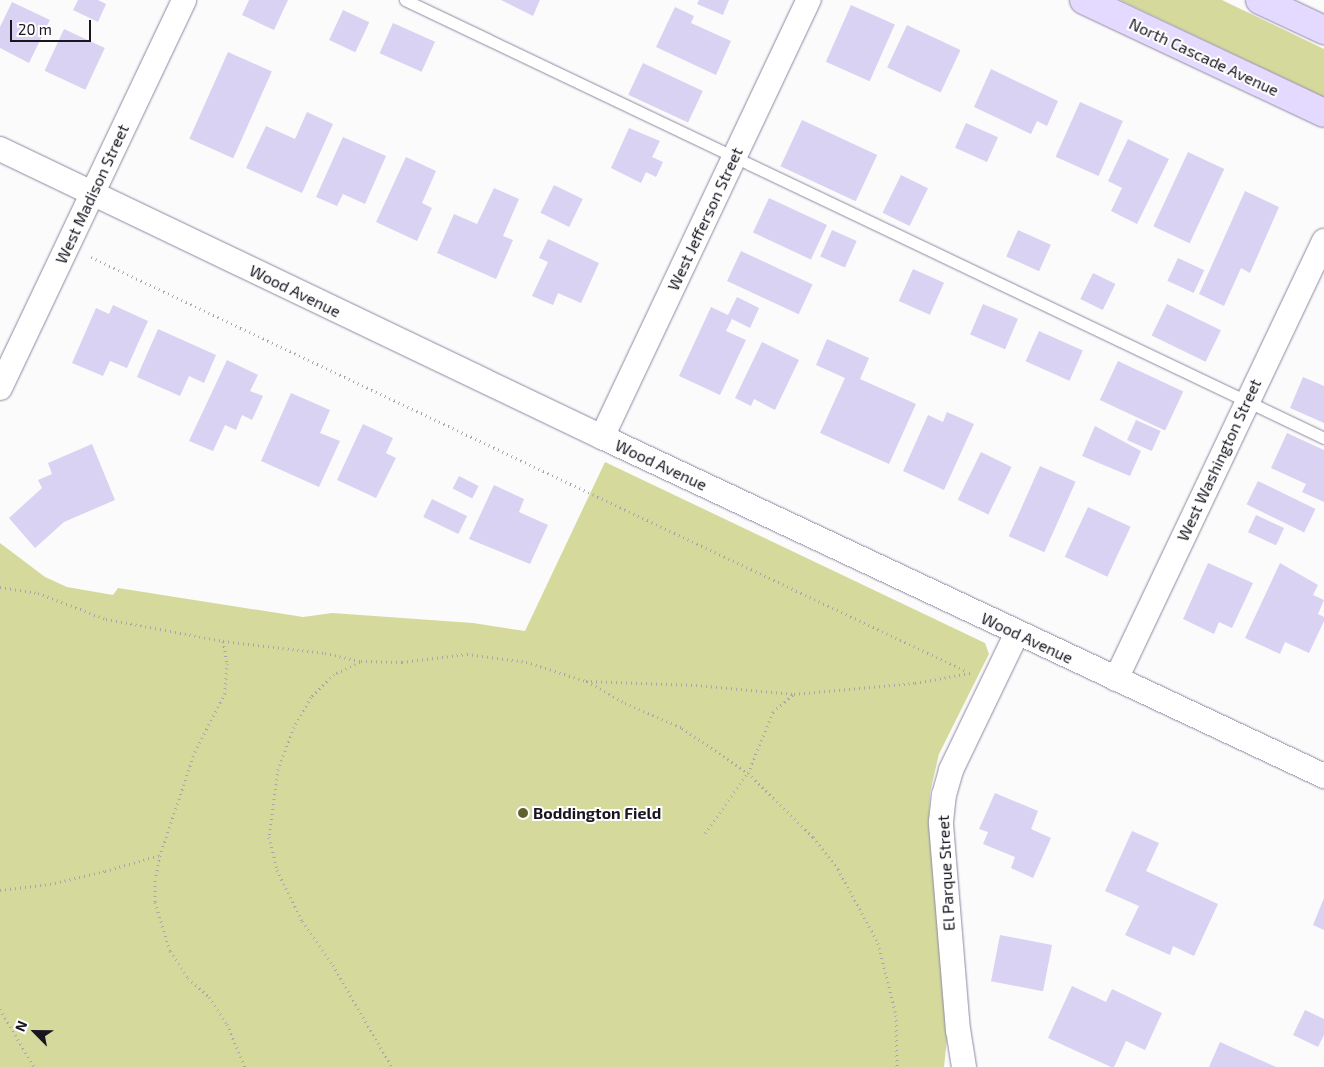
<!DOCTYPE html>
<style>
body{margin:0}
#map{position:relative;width:1324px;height:1067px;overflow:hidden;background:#fbfbfb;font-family:"Exo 2",sans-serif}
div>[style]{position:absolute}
.green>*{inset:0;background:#d5da9c}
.building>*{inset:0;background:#d9d2f3;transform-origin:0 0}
.path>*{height:3px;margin-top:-1.5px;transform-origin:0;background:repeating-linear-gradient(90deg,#a7a6aa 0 1px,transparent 0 5px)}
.roads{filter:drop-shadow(0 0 1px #8e88a3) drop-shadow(0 0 1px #8e88a3)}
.lane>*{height:11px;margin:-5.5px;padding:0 5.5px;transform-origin:5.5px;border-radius:5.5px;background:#fff}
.street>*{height:24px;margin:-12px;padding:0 12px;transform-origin:12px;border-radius:12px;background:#fff}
.secondary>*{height:28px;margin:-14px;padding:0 14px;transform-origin:14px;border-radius:14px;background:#e4d9fe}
.dots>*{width:14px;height:14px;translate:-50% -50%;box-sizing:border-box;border:2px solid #fff;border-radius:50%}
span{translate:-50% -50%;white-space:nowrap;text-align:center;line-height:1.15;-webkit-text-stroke:4px #fff;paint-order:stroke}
.street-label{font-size:16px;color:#191620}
.poi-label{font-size:16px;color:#191620;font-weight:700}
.left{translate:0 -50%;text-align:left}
.north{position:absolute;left:10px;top:1007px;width:50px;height:50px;-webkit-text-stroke:4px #fff;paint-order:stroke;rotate:293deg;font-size:14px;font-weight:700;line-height:20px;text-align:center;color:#191620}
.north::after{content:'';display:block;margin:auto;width:18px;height:22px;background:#191620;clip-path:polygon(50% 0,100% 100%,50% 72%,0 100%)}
.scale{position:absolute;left:10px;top:20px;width:81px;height:22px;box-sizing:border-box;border:2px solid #191620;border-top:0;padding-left:6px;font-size:15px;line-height:18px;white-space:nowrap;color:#191620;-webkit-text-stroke:4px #fff;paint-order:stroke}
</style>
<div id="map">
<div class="green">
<div style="clip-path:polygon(1120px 0,1222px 0,1324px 49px,1324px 97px)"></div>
<div style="clip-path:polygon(605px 462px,985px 643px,989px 654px,939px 754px,930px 793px,929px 821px,947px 1040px,944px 1067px,0 1067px,0 543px,45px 577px,67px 587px,113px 595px,118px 588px,303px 617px,332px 613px,473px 623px,525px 631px)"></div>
</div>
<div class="building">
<div style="clip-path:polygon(78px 0,98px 0,106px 4px,98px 22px,73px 10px)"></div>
<div style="clip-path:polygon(249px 0,288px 0,274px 30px,242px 15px)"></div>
<div style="clip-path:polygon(501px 0,540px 0,533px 16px)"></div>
<div style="clip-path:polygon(699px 0,729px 0,723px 15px,697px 4px)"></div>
<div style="clip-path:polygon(12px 2px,50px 20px,29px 63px,0 48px,0 27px)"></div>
<div style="left:851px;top:5px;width:48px;height:62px;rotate:24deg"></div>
<div style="clip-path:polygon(675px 7px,694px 16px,691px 23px,731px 41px,716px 75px,656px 47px)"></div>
<div style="left:343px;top:10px;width:29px;height:33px;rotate:25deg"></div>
<div style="left:393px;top:23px;width:46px;height:33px;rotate:24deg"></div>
<div style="left:907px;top:25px;width:59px;height:47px;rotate:25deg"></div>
<div style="left:64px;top:29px;width:45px;height:46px;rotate:25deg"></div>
<div style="left:228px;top:52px;width:48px;height:95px;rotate:24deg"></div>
<div style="left:643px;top:63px;width:66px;height:35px;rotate:25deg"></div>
<div style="clip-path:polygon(991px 69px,1058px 101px,1047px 126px,1037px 121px,1031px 134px,974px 107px)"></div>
<div style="left:1080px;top:102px;width:47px;height:60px;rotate:24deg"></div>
<div style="clip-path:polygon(307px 112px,333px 124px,302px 193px,246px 168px,266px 126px,295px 139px)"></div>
<div style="left:802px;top:120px;width:83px;height:51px;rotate:25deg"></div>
<div style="left:966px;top:123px;width:35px;height:27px;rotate:24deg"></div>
<div style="clip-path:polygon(629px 128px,660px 141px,652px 157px,663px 162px,656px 177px,646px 172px,641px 183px,611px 168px)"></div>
<div style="clip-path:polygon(343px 137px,386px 156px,365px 204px,343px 194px,337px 206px,316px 197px)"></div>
<div style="clip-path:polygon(1128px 139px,1169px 159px,1137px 224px,1111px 211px,1122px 188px,1108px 181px)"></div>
<div style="left:1188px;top:152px;width:40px;height:82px;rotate:25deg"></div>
<div style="clip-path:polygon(406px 157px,436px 171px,422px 203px,432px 208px,417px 241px,376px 222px)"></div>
<div style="left:901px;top:175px;width:30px;height:42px;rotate:26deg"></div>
<div style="left:554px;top:185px;width:32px;height:31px;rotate:26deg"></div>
<div style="clip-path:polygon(494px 188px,519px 199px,503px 236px,513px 240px,496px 279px,437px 253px,454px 214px,477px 224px)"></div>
<div style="clip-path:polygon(1245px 191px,1279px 207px,1250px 273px,1241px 268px,1224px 306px,1199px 294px)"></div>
<div style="left:769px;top:198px;width:64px;height:38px;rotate:25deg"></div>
<div style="left:832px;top:230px;width:27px;height:29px;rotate:24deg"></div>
<div style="left:1018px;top:230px;width:36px;height:29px;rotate:24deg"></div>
<div style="clip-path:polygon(548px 239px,599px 263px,581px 303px,558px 293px,553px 305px,532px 296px,548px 262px,539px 258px)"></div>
<div style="left:741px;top:251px;width:79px;height:33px;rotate:25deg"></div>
<div style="left:1178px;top:258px;width:29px;height:25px;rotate:25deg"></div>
<div style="left:913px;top:269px;width:34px;height:35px;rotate:24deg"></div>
<div style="left:1093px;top:273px;width:25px;height:29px;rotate:26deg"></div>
<div style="clip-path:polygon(737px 297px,759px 308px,750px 328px,732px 319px,726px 331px,746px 340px,720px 395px,679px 376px,711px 307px,728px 315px)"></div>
<div style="left:983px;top:304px;width:38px;height:33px;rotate:23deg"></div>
<div style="left:1167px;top:304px;width:60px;height:35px;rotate:26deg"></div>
<div style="clip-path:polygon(113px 305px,148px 321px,127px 368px,110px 361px,103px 376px,72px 363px,96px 308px,109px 314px)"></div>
<div style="clip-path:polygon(158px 329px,216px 355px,204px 383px,189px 376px,180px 396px,137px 377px)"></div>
<div style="left:1039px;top:331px;width:48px;height:33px;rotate:24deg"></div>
<div style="clip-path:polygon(827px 339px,869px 358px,860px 379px,916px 404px,889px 464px,820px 433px,845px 378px,816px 365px)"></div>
<div style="clip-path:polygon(762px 342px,799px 360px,775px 410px,754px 399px,751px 406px,735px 398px)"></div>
<div style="clip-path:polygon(227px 360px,258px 375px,250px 391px,263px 396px,252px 420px,242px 415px,236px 430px,225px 425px,213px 451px,189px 441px)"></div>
<div style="left:1118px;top:361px;width:72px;height:43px;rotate:25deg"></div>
<div style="clip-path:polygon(1303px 377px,1324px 386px,1324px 423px,1290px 408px)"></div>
<div style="clip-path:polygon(291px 393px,330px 410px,320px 433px,340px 441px,319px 487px,261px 461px)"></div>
<div style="clip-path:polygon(947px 412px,974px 424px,944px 490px,903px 471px,928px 415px,943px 422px)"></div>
<div style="left:1136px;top:420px;width:27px;height:22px;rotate:24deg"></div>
<div style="clip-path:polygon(363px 424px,393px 438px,386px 453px,396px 458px,376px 498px,337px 480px)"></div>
<div style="clip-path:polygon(1095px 426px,1141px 451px,1130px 476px,1082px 456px)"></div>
<div style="clip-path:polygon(1287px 433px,1324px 450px,1324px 502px,1302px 492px,1306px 484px,1271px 468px)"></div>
<div style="clip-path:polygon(92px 444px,115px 500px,64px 522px,35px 548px,9px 518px,42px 488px,38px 480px,52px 474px,48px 463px)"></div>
<div style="left:981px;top:452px;width:34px;height:53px;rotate:26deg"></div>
<div style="left:1040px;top:466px;width:39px;height:77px;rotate:24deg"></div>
<div style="left:459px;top:476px;width:22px;height:14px;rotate:27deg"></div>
<div style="left:1258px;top:481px;width:64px;height:26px;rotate:26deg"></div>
<div style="clip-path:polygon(494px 485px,524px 499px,519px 512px,548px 525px,530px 564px,469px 539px)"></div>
<div style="left:432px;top:499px;width:39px;height:20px;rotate:26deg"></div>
<div style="left:1088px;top:507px;width:47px;height:55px;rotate:25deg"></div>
<div style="left:1256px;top:515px;width:31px;height:19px;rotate:25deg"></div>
<div style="clip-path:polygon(1208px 563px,1253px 583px,1232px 628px,1219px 622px,1214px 634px,1183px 619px)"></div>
<div style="clip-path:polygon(1280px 563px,1318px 585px,1313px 595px,1324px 600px,1318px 614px,1324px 617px,1324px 621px,1309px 653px,1285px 642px,1280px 654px,1245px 638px)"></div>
<div style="clip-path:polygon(995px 793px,1038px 811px,1031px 829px,1051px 838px,1033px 878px,1011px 868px,1015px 857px,983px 844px,988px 832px,979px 829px)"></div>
<div style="clip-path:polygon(1132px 831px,1159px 843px,1146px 871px,1218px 904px,1194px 956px,1173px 946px,1170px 955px,1125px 935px,1139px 906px,1105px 891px)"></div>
<div style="clip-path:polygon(1324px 898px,1324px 930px,1313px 925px)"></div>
<div style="left:1000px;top:935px;width:53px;height:47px;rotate:11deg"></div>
<div style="clip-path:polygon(1072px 986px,1106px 1002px,1112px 989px,1162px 1013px,1145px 1050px,1126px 1041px,1114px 1067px,1111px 1067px,1048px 1038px)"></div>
<div style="clip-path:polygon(1305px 1010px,1324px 1019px,1324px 1035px,1318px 1047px,1293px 1035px)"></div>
<div style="clip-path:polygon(1220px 1042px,1276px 1067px,1209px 1067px)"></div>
</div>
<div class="path">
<div style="left:91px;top:257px;width:968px;rotate:25.32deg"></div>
<div style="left:0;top:587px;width:38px;rotate:9deg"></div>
<div style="left:38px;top:593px;width:73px;rotate:20.9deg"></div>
<div style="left:106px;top:619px;width:119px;rotate:10.6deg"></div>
<div style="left:223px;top:641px;width:103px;rotate:6.7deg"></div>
<div style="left:325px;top:653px;width:37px;rotate:13deg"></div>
<div style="left:361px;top:661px;width:41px;rotate:1.4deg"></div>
<div style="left:402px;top:662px;width:65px;rotate:-7deg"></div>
<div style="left:467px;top:654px;width:60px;rotate:7.7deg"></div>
<div style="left:526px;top:662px;width:63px;rotate:17.6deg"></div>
<div style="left:586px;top:681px;width:110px;rotate:2.1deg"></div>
<div style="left:696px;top:685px;width:98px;rotate:5.2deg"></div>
<div style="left:794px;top:694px;width:121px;rotate:-5.2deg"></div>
<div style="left:915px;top:683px;width:56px;rotate:-10.3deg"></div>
<div style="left:223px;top:641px;width:22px;rotate:80deg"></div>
<div style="left:227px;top:663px;width:30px;rotate:94deg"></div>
<div style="left:225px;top:693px;width:65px;rotate:117.3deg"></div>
<div style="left:195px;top:751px;width:110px;rotate:108.6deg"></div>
<div style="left:160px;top:855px;width:25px;rotate:101deg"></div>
<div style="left:155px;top:880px;width:22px;rotate:90deg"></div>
<div style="left:155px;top:902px;width:51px;rotate:73deg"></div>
<div style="left:170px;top:951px;width:32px;rotate:56deg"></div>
<div style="left:188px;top:978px;width:28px;rotate:42deg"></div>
<div style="left:209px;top:997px;width:32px;rotate:56deg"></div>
<div style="left:227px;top:1024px;width:47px;rotate:67.3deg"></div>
<div style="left:360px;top:662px;width:29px;rotate:155deg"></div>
<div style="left:334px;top:674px;width:33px;rotate:135deg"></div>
<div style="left:311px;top:697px;width:34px;rotate:120deg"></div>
<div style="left:294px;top:727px;width:45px;rotate:110.9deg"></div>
<div style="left:278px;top:769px;width:69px;rotate:97.5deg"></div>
<div style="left:269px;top:837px;width:34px;rotate:76deg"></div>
<div style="left:277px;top:870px;width:57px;rotate:63.9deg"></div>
<div style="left:302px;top:921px;width:54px;rotate:54.8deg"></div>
<div style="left:333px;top:965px;width:118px;rotate:60deg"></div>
<div style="left:587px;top:681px;width:44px;rotate:30.1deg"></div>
<div style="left:625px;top:703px;width:62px;rotate:23.7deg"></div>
<div style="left:682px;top:728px;width:80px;rotate:34.3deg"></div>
<div style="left:748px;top:773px;width:91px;rotate:44.6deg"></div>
<div style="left:813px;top:837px;width:41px;rotate:52deg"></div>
<div style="left:838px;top:869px;width:84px;rotate:61.6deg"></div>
<div style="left:878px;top:943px;width:74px;rotate:76deg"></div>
<div style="left:896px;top:1015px;width:52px;rotate:88.9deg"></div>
<div style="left:705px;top:833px;width:74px;rotate:-54.4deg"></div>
<div style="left:748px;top:773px;width:66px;rotate:-67.7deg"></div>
<div style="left:773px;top:712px;width:28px;rotate:-41deg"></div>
<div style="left:0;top:890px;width:50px;rotate:-6.8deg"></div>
<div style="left:50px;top:884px;width:57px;rotate:-13.3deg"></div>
<div style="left:105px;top:871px;width:57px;rotate:-16.2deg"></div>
<div style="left:0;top:1009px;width:67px;rotate:59.6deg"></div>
</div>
<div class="roads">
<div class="lane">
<div style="left:405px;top:0;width:1018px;rotate:25.48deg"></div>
</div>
<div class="street">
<div style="left:0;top:149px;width:667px;rotate:25.57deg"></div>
<div style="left:602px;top:437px;width:798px;rotate:25.15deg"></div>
<div style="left:0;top:388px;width:429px;rotate:-64.6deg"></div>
<div style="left:602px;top:437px;width:484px;rotate:-64.7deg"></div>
<div style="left:1116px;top:679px;width:485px;rotate:-64.6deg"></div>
<div style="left:964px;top:1067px;width:36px;rotate:-99deg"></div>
<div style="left:958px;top:1031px;width:210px;rotate:-94.7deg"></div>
<div style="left:941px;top:822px;width:27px;rotate:-84deg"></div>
<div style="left:944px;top:795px;width:26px;rotate:-74deg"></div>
<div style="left:951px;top:770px;width:152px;rotate:-64.3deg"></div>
</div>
<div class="secondary">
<div style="left:1084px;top:0;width:265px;rotate:25.2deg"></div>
<div style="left:1260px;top:0;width:71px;rotate:25.1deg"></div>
</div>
</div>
<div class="dots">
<div style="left:523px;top:813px;background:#5f622f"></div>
</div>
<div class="street-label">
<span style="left:1204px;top:57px;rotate:25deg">North Cascade Avenue</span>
<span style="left:92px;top:194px;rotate:-65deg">West Madison Street</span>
<span style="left:705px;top:219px;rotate:-65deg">West Jefferson Street</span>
<span style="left:295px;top:291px;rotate:26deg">Wood Avenue</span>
<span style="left:1219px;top:460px;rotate:-65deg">West Washington Street</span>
<span style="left:661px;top:465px;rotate:25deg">Wood Avenue</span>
<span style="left:1027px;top:638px;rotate:25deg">Wood Avenue</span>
<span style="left:946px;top:873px;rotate:-93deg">El Parque Street</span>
</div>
<div class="poi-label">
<span class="left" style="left:533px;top:813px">Boddington Field</span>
</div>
<div class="north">N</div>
<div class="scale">20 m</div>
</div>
